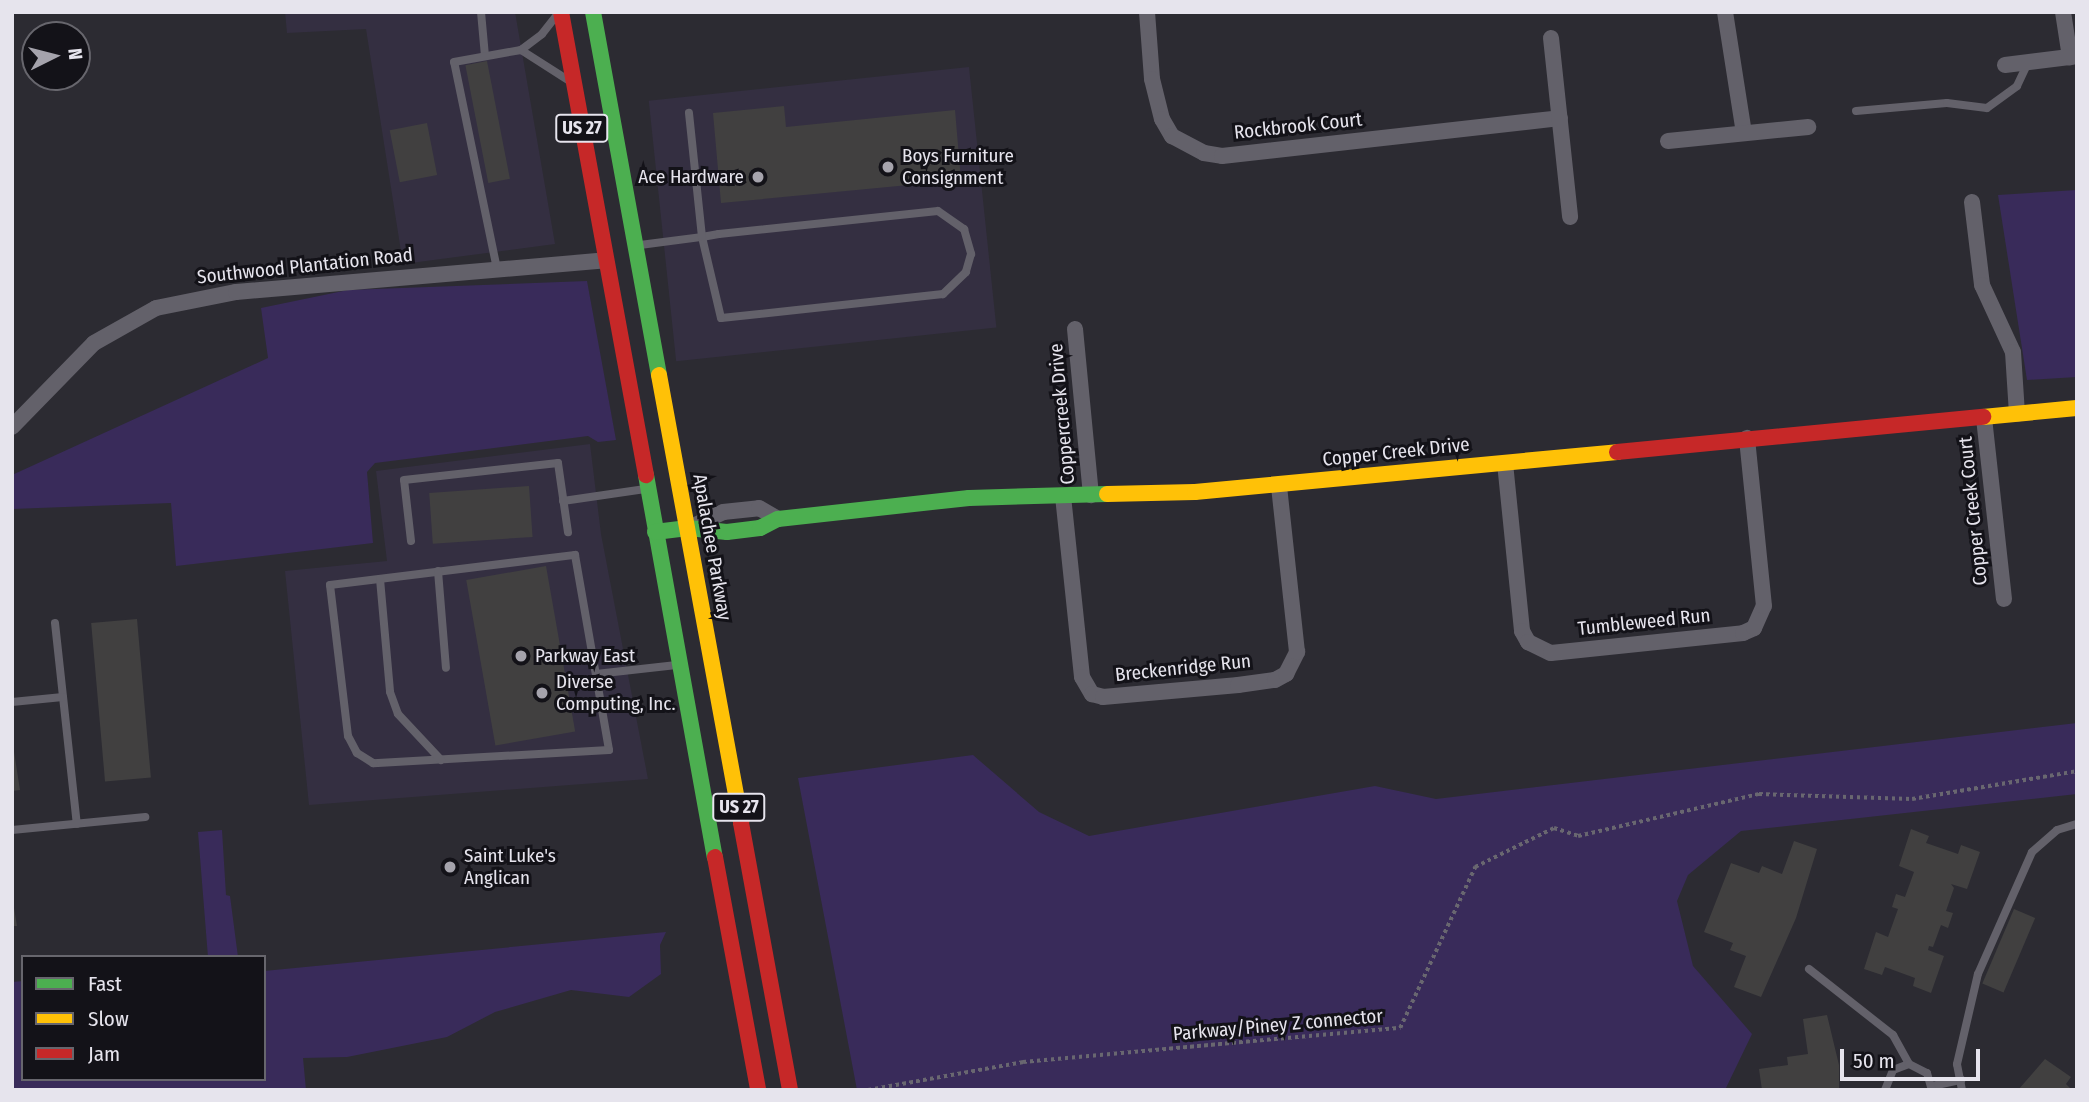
<!DOCTYPE html>
<style>
body{margin:0}
#map{position:relative;width:2089px;height:1102px;overflow:hidden;background:#2c2b32;font-family:"Fira Sans Condensed",sans-serif}
div>[style]{position:absolute}
.built>*{inset:0;background:#342f41;transform-origin:0 0}
.green>*{inset:0;background:#392b5a}
.building>*{inset:0;background:#414040;transform-origin:0 0}
.path>*{height:3.5px;margin-top:-1.75px;transform-origin:0;background:repeating-linear-gradient(90deg,#696770 0 3.5px,transparent 0 7px)}
.lane>*{height:8px;margin:-4px;padding:0 4px;transform-origin:4px;border-radius:4px;background:#63616a}
.street>*{height:16px;margin:-8px;padding:0 8px;transform-origin:8px;border-radius:8px;background:#63616a}
.fast>*{height:16px;margin:-8px;padding:0 8px;transform-origin:8px;border-radius:8px;background:#4caf50}
.slow>*{height:16px;margin:-8px;padding:0 8px;transform-origin:8px;border-radius:8px;background:#ffc107}
.jam>*{height:16px;margin:-8px;padding:0 8px;transform-origin:8px;border-radius:8px;background:#c62828}
.dots>*{width:19px;height:19px;translate:-50% -50%;box-sizing:border-box;border:4px solid #131218;border-radius:50%}
span{translate:-50% -50%;white-space:nowrap;text-align:center;line-height:1.15;-webkit-text-stroke:6px #131218;paint-order:stroke}
.shield-label span{padding:2px 5px;background:#131218;border:2px solid;border-radius:5px;-webkit-text-stroke-width:0}
.shield-label{font-size:18px;color:#e6e4ed;font-weight:700}
.street-label{font-size:19px;color:#e6e4ed}
.poi-label{font-size:19px;color:#e6e4ed}
.left{translate:0 -50%;text-align:left}
.right{translate:-100% -50%;text-align:right}
.frame{position:absolute;inset:0;border:14px solid #e6e4ed;pointer-events:none}
.legend{position:absolute;left:21px;top:955px;width:245px;height:126px;box-sizing:border-box;background:#131218;border:2px solid #67666d;margin:0;padding:9px 12px;list-style:none;font-size:21px;color:#e6e4ed}
.legend li{display:flex;align-items:center;gap:14px;height:35px}
.legend b{width:35px;border:2px solid #67666d}
.north{position:absolute;left:21px;top:21px;width:70px;height:70px;box-sizing:border-box;background:#131218;border:2px solid #67666d;border-radius:50%;rotate:84deg;font-size:19px;font-weight:700;line-height:28px;text-align:center;color:#e6e4ed}
.north::after{content:'';display:block;margin:auto;width:24px;height:32px;background:#a5a3ac;clip-path:polygon(50% 0,100% 100%,50% 72%,0 100%)}
.scale{position:absolute;left:1840px;top:1049px;width:140px;height:32px;box-sizing:border-box;border:4px solid #e6e4ed;border-top:0;padding-left:9px;font-size:21px;line-height:24px;white-space:nowrap;color:#e6e4ed;-webkit-text-stroke:5px #131218;paint-order:stroke}
</style>
<div id="map">
<div class="built">
<div style="clip-path:polygon(285px 12px,515px 12px,555px 244px,403px 264px,366px 29px,287px 33px)"></div>
<div style="left:969px;top:67px;width:262px;height:322px;rotate:84deg"></div>
<div style="clip-path:polygon(590px 444px,601px 534px,648px 779px,309px 805px,285px 571px,387px 561px,376px 471px)"></div>
</div>
<div class="green">
<div style="clip-path:polygon(2077px 190px,2077px 377px,2027px 380px,1998px 195px)"></div>
<div style="clip-path:polygon(587px 281px,616px 440px,598px 442px,588px 436px,375px 463px,367px 472px,373px 543px,176px 566px,171px 503px,12px 509px,12px 475px,268px 358px,261px 308px,348px 290px)"></div>
<div style="clip-path:polygon(2077px 723px,2077px 794px,1741px 831px,1688px 875px,1677px 901px,1693px 966px,1752px 1034px,1725px 1090px,857px 1090px,798px 778px,973px 755px,1039px 812px,1089px 836px,1375px 786px,1436px 799px)"></div>
<div style="clip-path:polygon(222px 830px,226px 895px,230px 896px,238px 957px,208px 957px,198px 832px)"></div>
<div style="clip-path:polygon(666px 932px,660px 945px,661px 974px,629px 997px,571px 990px,495px 1012px,447px 1037px,347px 1057px,303px 1058px,306px 1090px,12px 1090px,12px 982px,23px 981px,23px 1079px,264px 1079px,264px 971px)"></div>
</div>
<div class="building">
<div style="left:487px;top:61px;width:120px;height:22px;rotate:79deg"></div>
<div style="clip-path:polygon(784px 106px,786px 127px,955px 110px,961px 180px,721px 203px,713px 113px)"></div>
<div style="left:427px;top:123px;width:53px;height:38px;rotate:79deg"></div>
<div style="left:529px;top:486px;width:51px;height:100px;rotate:86deg"></div>
<div style="left:546px;top:566px;width:168px;height:81px;rotate:80deg"></div>
<div style="left:137px;top:619px;width:159px;height:46px;rotate:85deg"></div>
<div style="clip-path:polygon(12px 739px,20px 790px,12px 791px)"></div>
<div style="clip-path:polygon(1911px 829px,1929px 836px,1926px 843px,1958px 854px,1961px 845px,1980px 852px,1967px 889px,1951px 884px,1954px 888px,1946px 911px,1953px 913px,1948px 928px,1941px 925px,1933px 947px,1929px 946px,1928px 950px,1944px 956px,1931px 993px,1913px 986px,1915px 978px,1885px 967px,1882px 975px,1864px 969px,1876px 932px,1888px 937px,1898px 909px,1892px 907px,1896px 894px,1905px 897px,1914px 872px,1899px 866px)"></div>
<div style="clip-path:polygon(1794px 841px,1817px 849px,1796px 918px,1761px 997px,1734px 987px,1746px 956px,1730px 950px,1733px 943px,1704px 932px,1731px 863px,1759px 873px,1762px 866px,1782px 874px)"></div>
<div style="clip-path:polygon(12px 896px,17px 926px,12px 926px)"></div>
<div style="left:2014px;top:909px;width:23px;height:81px;rotate:23deg"></div>
<div style="clip-path:polygon(1827px 1015px,1839px 1065px,1839px 1090px,1762px 1090px,1759px 1069px,1788px 1065px,1787px 1057px,1808px 1054px,1803px 1019px)"></div>
<div style="clip-path:polygon(2045px 1059px,2071px 1077px,2066px 1084px,2072px 1090px,2018px 1090px)"></div>
</div>
<div class="path">
<div style="left:868px;top:1090px;width:158px;rotate:-10.2deg"></div>
<div style="left:1023px;top:1062px;width:379px;rotate:-5.2deg"></div>
<div style="left:1400px;top:1028px;width:178px;rotate:-65deg"></div>
<div style="left:1475px;top:867px;width:88px;rotate:-26.3deg"></div>
<div style="left:1554px;top:828px;width:25px;rotate:18deg"></div>
<div style="left:1578px;top:836px;width:186px;rotate:-13.1deg"></div>
<div style="left:1759px;top:794px;width:153px;rotate:1.9deg"></div>
<div style="left:1912px;top:799px;width:167px;rotate:-9.6deg"></div>
</div>
<div class="lane">
<div style="left:481px;top:12px;width:44px;rotate:84.8deg"></div>
<div style="left:521px;top:50px;width:56px;rotate:32.6deg"></div>
<div style="left:1856px;top:111px;width:91px;rotate:-5deg"></div>
<div style="left:1947px;top:103px;width:40px;rotate:7.1deg"></div>
<div style="left:1987px;top:108px;width:37px;rotate:-36deg"></div>
<div style="left:2017px;top:86px;width:26px;rotate:-65deg"></div>
<div style="left:640px;top:245px;width:63px;rotate:-7.4deg"></div>
<div style="left:702px;top:237px;width:17px;rotate:-10deg"></div>
<div style="left:719px;top:234px;width:220px;rotate:-6deg"></div>
<div style="left:938px;top:211px;width:32px;rotate:35deg"></div>
<div style="left:964px;top:229px;width:26px;rotate:74deg"></div>
<div style="left:971px;top:254px;width:19px;rotate:106deg"></div>
<div style="left:966px;top:272px;width:32px;rotate:136deg"></div>
<div style="left:943px;top:294px;width:223px;rotate:173.8deg"></div>
<div style="left:721px;top:318px;width:83px;rotate:-103.2deg"></div>
<div style="left:702px;top:237px;width:125px;rotate:-96deg"></div>
<div style="left:497px;top:269px;width:211px;rotate:-101.7deg"></div>
<div style="left:454px;top:62px;width:68px;rotate:-10.2deg"></div>
<div style="left:521px;top:50px;width:26px;rotate:-37deg"></div>
<div style="left:542px;top:34px;width:24px;rotate:-52deg"></div>
<div style="left:563px;top:501px;width:83px;rotate:-8.3deg"></div>
<div style="left:411px;top:541px;width:61px;rotate:-96.5deg"></div>
<div style="left:404px;top:480px;width:155px;rotate:-6.3deg"></div>
<div style="left:558px;top:463px;width:70px;rotate:81.8deg"></div>
<div style="left:575px;top:555px;width:198px;rotate:80.1deg"></div>
<div style="left:609px;top:750px;width:236px;rotate:176.8deg"></div>
<div style="left:373px;top:763px;width:19px;rotate:-148deg"></div>
<div style="left:357px;top:753px;width:19px;rotate:-118deg"></div>
<div style="left:348px;top:736px;width:152px;rotate:-96.8deg"></div>
<div style="left:330px;top:585px;width:247px;rotate:-7deg"></div>
<div style="left:438px;top:571px;width:97px;rotate:85.3deg"></div>
<div style="left:380px;top:579px;width:113px;rotate:84.9deg"></div>
<div style="left:390px;top:692px;width:23px;rotate:70deg"></div>
<div style="left:398px;top:714px;width:63px;rotate:46.9deg"></div>
<div style="left:55px;top:623px;width:202px;rotate:83.8deg"></div>
<div style="left:596px;top:674px;width:81px;rotate:-6.4deg"></div>
<div style="left:12px;top:702px;width:51px;rotate:-5.6deg"></div>
<div style="left:12px;top:830px;width:134px;rotate:-5.6deg"></div>
<div style="left:1809px;top:969px;width:107px;rotate:38.2deg"></div>
<div style="left:1893px;top:1035px;width:33px;rotate:61deg"></div>
<div style="left:1932px;top:1086px;width:30px;rotate:-12deg"></div>
<div style="left:1885px;top:1090px;width:22px;rotate:-68deg"></div>
<div style="left:1893px;top:1070px;width:17px;rotate:-21deg"></div>
<div style="left:1909px;top:1064px;width:20px;rotate:27deg"></div>
<div style="left:1927px;top:1073px;width:18px;rotate:74deg"></div>
<div style="left:1962px;top:1090px;width:26px;rotate:-101deg"></div>
<div style="left:1957px;top:1064px;width:92px;rotate:-76.9deg"></div>
<div style="left:1978px;top:974px;width:133px;rotate:-66.1deg"></div>
<div style="left:2032px;top:852px;width:33px;rotate:-41deg"></div>
<div style="left:2057px;top:830px;width:21px;rotate:-17deg"></div>
</div>
<div class="street">
<div style="left:1147px;top:12px;width:67px;rotate:85.7deg"></div>
<div style="left:1152px;top:79px;width:41px;rotate:76deg"></div>
<div style="left:1162px;top:119px;width:20px;rotate:60deg"></div>
<div style="left:1172px;top:136px;width:36px;rotate:28deg"></div>
<div style="left:1204px;top:153px;width:18px;rotate:9deg"></div>
<div style="left:1222px;top:156px;width:340px;rotate:-6.4deg"></div>
<div style="left:1725px;top:12px;width:122px;rotate:81.1deg"></div>
<div style="left:2063px;top:12px;width:46px;rotate:81.2deg"></div>
<div style="left:1551px;top:38px;width:180px;rotate:83.9deg"></div>
<div style="left:2005px;top:65px;width:73px;rotate:-7.1deg"></div>
<div style="left:1668px;top:141px;width:141px;rotate:-5.7deg"></div>
<div style="left:1972px;top:202px;width:84px;rotate:83.1deg"></div>
<div style="left:1982px;top:285px;width:74px;rotate:65.2deg"></div>
<div style="left:2013px;top:352px;width:62px;rotate:86.3deg"></div>
<div style="left:1075px;top:329px;width:167px;rotate:84.5deg"></div>
<div style="left:1984px;top:418px;width:182px;rotate:83.7deg"></div>
<div style="left:12px;top:427px;width:117px;rotate:-45.7deg"></div>
<div style="left:94px;top:343px;width:71px;rotate:-29.4deg"></div>
<div style="left:156px;top:308px;width:82px;rotate:-11.3deg"></div>
<div style="left:236px;top:292px;width:371px;rotate:-4.9deg"></div>
<div style="left:1505px;top:463px;width:169px;rotate:84.2deg"></div>
<div style="left:1522px;top:631px;width:13px;rotate:61deg"></div>
<div style="left:1528px;top:642px;width:25px;rotate:26deg"></div>
<div style="left:1551px;top:653px;width:193px;rotate:-5.9deg"></div>
<div style="left:1743px;top:633px;width:12px;rotate:-24deg"></div>
<div style="left:1754px;top:628px;width:24px;rotate:-66deg"></div>
<div style="left:1764px;top:606px;width:169px;rotate:-95.8deg"></div>
<div style="left:1063px;top:496px;width:182px;rotate:84deg"></div>
<div style="left:1082px;top:677px;width:20px;rotate:60deg"></div>
<div style="left:1092px;top:694px;width:11px;rotate:15deg"></div>
<div style="left:1103px;top:697px;width:136px;rotate:-5.1deg"></div>
<div style="left:1238px;top:685px;width:37px;rotate:-8deg"></div>
<div style="left:1275px;top:680px;width:13px;rotate:-29deg"></div>
<div style="left:1286px;top:674px;width:25px;rotate:-63deg"></div>
<div style="left:1297px;top:652px;width:168px;rotate:-96.2deg"></div>
<div style="left:689px;top:528px;width:38px;rotate:-25deg"></div>
<div style="left:723px;top:512px;width:36px;rotate:-6deg"></div>
<div style="left:759px;top:508px;width:22px;rotate:30deg"></div>
</div>
<div class="fast">
<div style="left:593px;top:12px;width:369px;rotate:79.7deg"></div>
<div style="left:646px;top:475px;width:388px;rotate:79.8deg"></div>
<div style="left:655px;top:532px;width:33px;rotate:-7deg"></div>
<div style="left:688px;top:528px;width:39px;rotate:6deg"></div>
<div style="left:727px;top:532px;width:33px;rotate:-7deg"></div>
<div style="left:760px;top:528px;width:20px;rotate:-27deg"></div>
<div style="left:778px;top:519px;width:192px;rotate:-6.3deg"></div>
<div style="left:969px;top:498px;width:138px;rotate:-1.7deg"></div>
</div>
<div class="slow">
<div style="left:659px;top:375px;width:455px;rotate:79.6deg"></div>
<div style="left:1983px;top:417px;width:94px;rotate:-5.5deg"></div>
<div style="left:1107px;top:494px;width:88px;rotate:-1.3deg"></div>
<div style="left:1195px;top:492px;width:424px;rotate:-5.4deg"></div>
</div>
<div class="jam">
<div style="left:561px;top:12px;width:471px;rotate:79.6deg"></div>
<div style="left:1617px;top:452px;width:368px;rotate:-5.5deg"></div>
<div style="left:741px;top:823px;width:271px;rotate:79.6deg"></div>
<div style="left:715px;top:857px;width:237px;rotate:79.5deg"></div>
</div>
<div class="dots">
<div style="left:888px;top:167px;background:#a5a3ac"></div>
<div style="left:758px;top:177px;background:#a5a3ac"></div>
<div style="left:521px;top:656px;background:#a5a3ac"></div>
<div style="left:542px;top:693px;background:#a5a3ac"></div>
<div style="left:450px;top:867px;background:#a5a3ac"></div>
</div>
<div class="shield-label">
<span style="left:582px;top:128px">US 27</span>
<span style="left:739px;top:807px">US 27</span>
</div>
<div class="street-label">
<span style="left:1298px;top:126px;rotate:-6deg">Rockbrook Court</span>
<span style="left:305px;top:266px;rotate:-6deg">Southwood Plantation Road</span>
<span style="left:1062px;top:414px;rotate:-95deg">Coppercreek Drive</span>
<span style="left:1396px;top:452px;rotate:-6deg">Copper Creek Drive</span>
<span style="left:1973px;top:511px;rotate:-96deg">Copper Creek Court</span>
<span style="left:712px;top:547px;rotate:80deg">Apalachee Parkway</span>
<span style="left:1644px;top:622px;rotate:-6deg">Tumbleweed Run</span>
<span style="left:1183px;top:668px;rotate:-6deg">Breckenridge Run</span>
<span style="left:1278px;top:1025px;rotate:-5deg">Parkway/Piney Z connector</span>
</div>
<div class="poi-label">
<span class="left" style="left:902px;top:167px">Boys Furniture<br>Consignment</span>
<span class="right" style="left:744px;top:177px">Ace Hardware</span>
<span class="left" style="left:535px;top:656px">Parkway East</span>
<span class="left" style="left:556px;top:693px">Diverse<br>Computing, Inc.</span>
<span class="left" style="left:464px;top:867px">Saint Luke's<br>Anglican</span>
</div>
<div class="frame"></div>
<ul class="legend">
<li><b style="height:9px;background:#4caf50"></b>Fast</li>
<li><b style="height:9px;background:#ffc107"></b>Slow</li>
<li><b style="height:9px;background:#c62828"></b>Jam</li>
</ul>
<div class="north">N</div>
<div class="scale">50 m</div>
</div>
